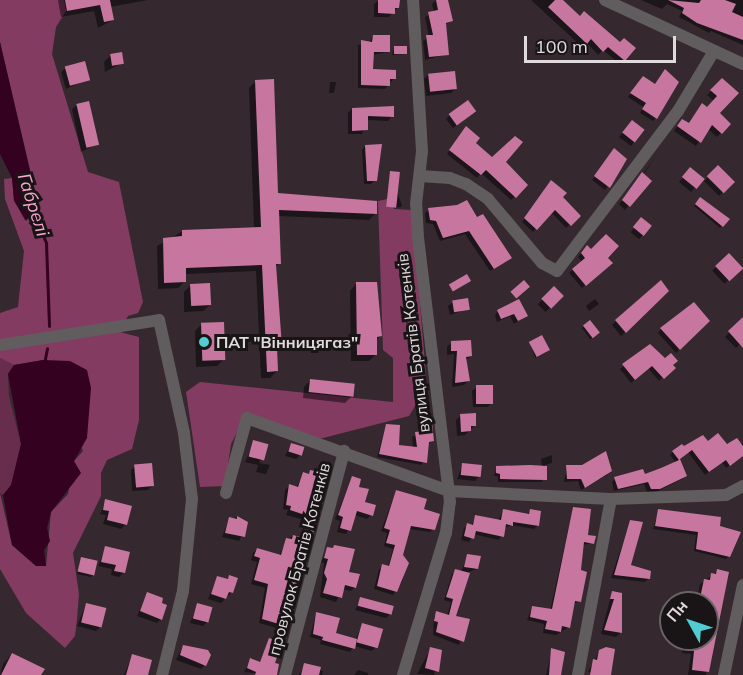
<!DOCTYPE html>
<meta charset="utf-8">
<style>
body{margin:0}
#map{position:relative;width:743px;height:675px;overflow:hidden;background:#35292f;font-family:Mulish,sans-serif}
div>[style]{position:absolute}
.green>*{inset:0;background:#682c4c}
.forest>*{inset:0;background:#843b62}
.water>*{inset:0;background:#340120}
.shadow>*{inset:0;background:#0007;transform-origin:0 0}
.stream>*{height:3px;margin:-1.5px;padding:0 1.5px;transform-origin:1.5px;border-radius:1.5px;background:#340120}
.building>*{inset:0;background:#c7779f;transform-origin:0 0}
.minor>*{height:12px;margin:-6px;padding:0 6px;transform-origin:6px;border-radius:6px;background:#615c5e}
.dots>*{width:16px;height:16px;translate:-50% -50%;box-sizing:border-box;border:3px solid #191416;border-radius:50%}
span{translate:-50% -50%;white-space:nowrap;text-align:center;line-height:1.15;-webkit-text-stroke:6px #191416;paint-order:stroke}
.poi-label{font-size:16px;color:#e1dadd;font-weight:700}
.left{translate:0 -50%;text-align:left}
.street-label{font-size:16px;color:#e1dadd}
.water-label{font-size:18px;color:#fba6d0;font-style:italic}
.north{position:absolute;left:659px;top:591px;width:60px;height:60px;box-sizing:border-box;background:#191416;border:2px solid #696366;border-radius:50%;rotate:310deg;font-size:16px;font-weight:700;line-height:24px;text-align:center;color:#e1dadd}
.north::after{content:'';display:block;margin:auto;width:21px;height:27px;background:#51ccd2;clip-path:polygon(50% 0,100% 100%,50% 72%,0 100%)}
.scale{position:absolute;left:524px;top:36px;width:152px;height:27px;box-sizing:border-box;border:3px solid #e1dadd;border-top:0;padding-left:8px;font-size:18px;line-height:21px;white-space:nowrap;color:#e1dadd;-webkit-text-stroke:4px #191416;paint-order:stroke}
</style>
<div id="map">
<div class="green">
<div style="clip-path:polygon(0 358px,14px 365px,8px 374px,9px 396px,21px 444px,11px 486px,3px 495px,0 493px)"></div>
</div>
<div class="forest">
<div style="clip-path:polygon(0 0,64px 0,66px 11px,56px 27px,52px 54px,88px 172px,119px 182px,143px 302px,138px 313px,128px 316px,120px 332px,139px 337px,139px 420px,132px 449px,107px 460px,101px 473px,101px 496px,73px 553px,79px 594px,77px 619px,75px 636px,65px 648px,26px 613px,0 569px,0 493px,12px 545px,36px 566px,46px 566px,51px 512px,68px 494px,74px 461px,83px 451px,43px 360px,14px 365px,0 358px,0 313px,18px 307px,24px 251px,5px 199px,4px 179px,12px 178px,14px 201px,25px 220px,38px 204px,0 42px)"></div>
<div style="clip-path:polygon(392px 198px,394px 209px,412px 210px,427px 387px,409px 416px,319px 439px,247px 413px,231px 444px,225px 486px,200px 487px,186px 392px,200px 382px,393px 402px,393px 358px,383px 350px,378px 201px)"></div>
</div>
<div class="water">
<div style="clip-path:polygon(0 42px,38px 205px,26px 221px,14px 200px,12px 178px,0 154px)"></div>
<div style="clip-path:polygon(43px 360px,70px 361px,87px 370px,91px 388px,87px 438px,74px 461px,81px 473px,51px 512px,47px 528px,50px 541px,44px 550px,46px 566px,36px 566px,12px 545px,3px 495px,11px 485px,21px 444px,8px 374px,14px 365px)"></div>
</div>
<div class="shadow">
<div style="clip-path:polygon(58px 0,148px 0,110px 7px,113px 20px,98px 28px,94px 11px,61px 17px)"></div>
<div style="clip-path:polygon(379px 0,398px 0,398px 7px,389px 17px,374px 17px,374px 4px)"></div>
<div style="clip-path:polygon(436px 0,448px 0,451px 21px,445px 25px,448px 54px,425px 60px,423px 41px,429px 37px,425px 17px,434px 12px,432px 4px)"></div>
<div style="clip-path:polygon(531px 0,560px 0,624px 60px,620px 64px,603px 50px,598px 55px,586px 42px,582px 47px)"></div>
<div style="clip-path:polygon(641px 0,743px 0,743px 45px,711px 31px,709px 33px,679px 17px,682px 11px,667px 4px,662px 9px)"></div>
<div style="clip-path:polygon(373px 36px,388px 52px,372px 55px,371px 71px,394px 78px,385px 89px,358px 88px,358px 45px,369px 43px)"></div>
<div style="clip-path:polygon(394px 47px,406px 54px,392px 55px)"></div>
<div style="clip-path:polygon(111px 55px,122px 63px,105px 72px,104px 62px)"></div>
<div style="clip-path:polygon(66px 68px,88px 79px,66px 89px,61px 72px)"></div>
<div style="clip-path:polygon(428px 75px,455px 89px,451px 93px,426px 96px,424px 79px)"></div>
<div style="clip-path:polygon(722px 80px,718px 113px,729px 124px,717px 137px,708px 129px,696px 146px,674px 131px,678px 125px,688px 125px,714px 101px,707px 95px)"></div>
<div style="clip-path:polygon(256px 81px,277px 194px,376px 213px,369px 220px,278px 216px,279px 263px,275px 268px,280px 346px,276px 351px,277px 371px,270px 378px,261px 378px,256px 271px,185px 274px,185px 281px,178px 288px,158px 289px,157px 246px,183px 231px,254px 228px,249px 88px)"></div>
<div style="clip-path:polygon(330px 82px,336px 82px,334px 93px,329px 93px)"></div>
<div style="clip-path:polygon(639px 82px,656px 118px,653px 121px,640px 113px,643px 107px,628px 97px)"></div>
<div style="clip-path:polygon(77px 105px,97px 144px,81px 152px,72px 109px)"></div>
<div style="clip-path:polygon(352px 109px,392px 116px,388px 121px,367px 120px,362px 134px,348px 134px,348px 113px)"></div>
<div style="clip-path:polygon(450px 115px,470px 115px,453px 128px,446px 119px)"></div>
<div style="clip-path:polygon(628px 126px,643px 130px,631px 146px,619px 137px)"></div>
<div style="clip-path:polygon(463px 131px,492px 159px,504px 162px,526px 185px,511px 200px,481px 173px,477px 178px,447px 154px)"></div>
<div style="clip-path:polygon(365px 146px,375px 180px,371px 184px,364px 184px,362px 150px)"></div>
<div style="clip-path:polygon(611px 154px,626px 160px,605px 190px,592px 180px)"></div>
<div style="clip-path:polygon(655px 158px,643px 175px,650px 181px,625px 210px,619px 204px)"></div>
<div style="clip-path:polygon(718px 167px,733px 182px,719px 196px,702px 179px,691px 192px,679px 182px,690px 169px,704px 181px)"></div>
<div style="clip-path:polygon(390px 173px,402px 205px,401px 207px,393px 208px)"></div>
<div style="clip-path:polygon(548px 186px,579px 216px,566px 228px,551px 212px,533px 232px,522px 222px)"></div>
<div style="clip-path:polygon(700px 199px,728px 219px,720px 228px,694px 206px)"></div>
<div style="clip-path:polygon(429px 210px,477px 220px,507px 261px,490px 271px,465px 234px,440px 241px,433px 224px,426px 223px,425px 213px)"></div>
<div style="left:641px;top:219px;width:11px;height:17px;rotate:38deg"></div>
<div style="clip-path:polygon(584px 250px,610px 263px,582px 288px,569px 273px,582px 262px,578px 257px)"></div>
<div style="left:729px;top:255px;width:18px;height:23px;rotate:47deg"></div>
<div style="clip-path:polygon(356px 284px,380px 336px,376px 340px,376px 354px,369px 361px,351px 361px,350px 291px)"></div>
<div style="clip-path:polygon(191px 285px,210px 305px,203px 311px,184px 312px,184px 292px)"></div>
<div style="left:554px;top:288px;width:11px;height:23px;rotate:45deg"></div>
<div style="clip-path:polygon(667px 291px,621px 336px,612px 325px,616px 321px)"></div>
<div style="clip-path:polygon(595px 299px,599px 304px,589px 311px,586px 306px)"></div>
<div style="clip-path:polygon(453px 302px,468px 309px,450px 315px,448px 306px)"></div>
<div style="clip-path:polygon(498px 311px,526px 315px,514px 324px,510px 316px,497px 322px,495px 315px)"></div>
<div style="clip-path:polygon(708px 321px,676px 353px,658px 333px,661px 329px)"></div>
<div style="left:590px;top:322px;width:14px;height:10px;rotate:54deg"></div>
<div style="clip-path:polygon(740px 322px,743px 341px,736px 348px,725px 337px)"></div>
<div style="clip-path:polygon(202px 324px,224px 359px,217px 366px,196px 367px,195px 331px)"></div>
<div style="clip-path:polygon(451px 343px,471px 356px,466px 360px,468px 381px,464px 385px,452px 387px,454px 354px,447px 355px,447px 347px)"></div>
<div style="clip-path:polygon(530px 343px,547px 352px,535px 358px)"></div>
<div style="clip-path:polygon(650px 346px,665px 360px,676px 361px,659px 381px,648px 368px,631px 383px,620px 369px)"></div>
<div style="clip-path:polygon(311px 380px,352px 396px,345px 403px,303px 398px,304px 387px)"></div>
<div style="clip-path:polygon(477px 387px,492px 402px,488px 407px,473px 407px,472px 391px)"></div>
<div style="clip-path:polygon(461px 415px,475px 425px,465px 435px,457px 436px,456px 420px)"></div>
<div style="clip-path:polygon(386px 425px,398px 447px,413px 448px,412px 437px,422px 433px,424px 425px,433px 441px,427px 444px,422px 465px,377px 457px)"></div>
<div style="clip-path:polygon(254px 442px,266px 445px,259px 463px,270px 465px,266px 474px,256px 472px,258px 465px,245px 462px)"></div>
<div style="clip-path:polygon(743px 443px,743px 455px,726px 468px,722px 462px,705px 475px,688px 452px,678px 460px,685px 476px,682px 479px,656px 492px,647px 492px,644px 484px,614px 491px,612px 482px,615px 479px,644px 477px,676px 463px,670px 455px,673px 452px,707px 444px)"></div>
<div style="clip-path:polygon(291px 444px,300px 455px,296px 459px,285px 456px)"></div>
<div style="clip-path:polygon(606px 453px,610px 471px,607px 475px,581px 490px,578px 481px,564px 482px,567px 467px,582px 467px)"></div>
<div style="clip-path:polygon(552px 455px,552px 463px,545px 465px,542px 482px,498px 482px,498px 476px,494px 476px,497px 467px,542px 467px,541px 459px)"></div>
<div style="clip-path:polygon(463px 464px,479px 476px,475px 481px,457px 479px)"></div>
<div style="clip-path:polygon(135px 466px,153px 485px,148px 490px,132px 491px,131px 470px)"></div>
<div style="clip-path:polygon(304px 474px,313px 517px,308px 521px,286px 515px,288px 510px,283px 509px,285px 490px,289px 486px,296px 488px)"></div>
<div style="clip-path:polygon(352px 478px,371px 515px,367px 519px,354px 515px,346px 534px,337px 532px,340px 521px,335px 519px)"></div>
<div style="clip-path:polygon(396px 491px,422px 510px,433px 529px,430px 532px,409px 529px,402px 556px,407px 563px,402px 582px,393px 595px,374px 589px,379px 569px,388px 567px,393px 549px,384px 546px,387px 533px,381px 531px)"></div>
<div style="clip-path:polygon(106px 501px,125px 525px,121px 529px,103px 524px,106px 515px,100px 514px)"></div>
<div style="clip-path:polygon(573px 508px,593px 543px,582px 545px,580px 601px,573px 604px,569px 627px,556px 635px,543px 633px,544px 624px,527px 620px,532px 607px,550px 611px)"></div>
<div style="clip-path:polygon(659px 510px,718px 527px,729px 556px,726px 559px,694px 551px,696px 535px,653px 529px)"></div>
<div style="clip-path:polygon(503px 511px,526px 515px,530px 511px,538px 525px,534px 529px,511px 525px,504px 528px,499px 540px,473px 534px,469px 542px,461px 540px,464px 528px,471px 526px,476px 516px,498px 521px)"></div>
<div style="clip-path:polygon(229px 519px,238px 517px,247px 522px,239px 541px,222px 537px)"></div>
<div style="clip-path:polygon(630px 522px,629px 566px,648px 579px,645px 582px,611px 578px)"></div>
<div style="clip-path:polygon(312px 527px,288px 626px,284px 630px,259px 623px,265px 588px,251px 584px,257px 562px,251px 560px,253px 553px,257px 549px,279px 556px,287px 539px,293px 536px,305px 540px)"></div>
<div style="clip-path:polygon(106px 547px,124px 572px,119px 577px,111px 575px,112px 569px,98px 566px)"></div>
<div style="clip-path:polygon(328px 548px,355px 587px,351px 591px,343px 589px,336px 602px,320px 597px,324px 563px,321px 562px)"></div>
<div style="clip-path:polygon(468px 555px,477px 569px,468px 572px,454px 617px,468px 620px,459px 645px,433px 635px,434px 616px,447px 616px,451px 602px,444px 600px,452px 574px,461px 572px)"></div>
<div style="clip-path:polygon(82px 559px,93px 575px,91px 577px,77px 574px)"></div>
<div style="clip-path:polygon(718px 571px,727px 573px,706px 675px,688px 675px,691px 654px,682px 653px,684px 639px,707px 639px,707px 603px,696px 603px,700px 584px)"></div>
<div style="clip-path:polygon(217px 578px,236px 579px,232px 592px,221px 603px,208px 599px)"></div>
<div style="clip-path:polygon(612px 592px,620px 594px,620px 633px,616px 637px,601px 634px)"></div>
<div style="clip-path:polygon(147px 594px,161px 619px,157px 623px,137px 616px)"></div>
<div style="clip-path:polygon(361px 598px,390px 614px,386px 618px,355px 610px)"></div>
<div style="clip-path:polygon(86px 604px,100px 627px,96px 631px,77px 626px)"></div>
<div style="clip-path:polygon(198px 605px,207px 622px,203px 626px,190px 623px)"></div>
<div style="clip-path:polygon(316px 613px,334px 635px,355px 640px,363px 624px,376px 647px,372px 651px,354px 646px,350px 652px,320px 644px,321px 640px,310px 637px)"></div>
<div style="clip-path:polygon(269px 640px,276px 675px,244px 672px,251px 660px,259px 663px)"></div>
<div style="clip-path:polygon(183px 646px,205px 665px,201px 669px,176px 660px)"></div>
<div style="clip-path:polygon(431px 648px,440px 651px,434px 675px,417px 674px)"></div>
<div style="clip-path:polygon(552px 650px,560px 675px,546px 675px)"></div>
<div style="clip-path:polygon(600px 651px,609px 675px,588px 672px)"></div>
<div style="clip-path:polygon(12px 654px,40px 675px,0 675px,3px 664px)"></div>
<div style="clip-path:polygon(132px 656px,147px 675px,124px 675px)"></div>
<div style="clip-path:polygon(305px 665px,323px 671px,322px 675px,299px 675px)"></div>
<div style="clip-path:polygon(358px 670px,368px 673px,368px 675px,354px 675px)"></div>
</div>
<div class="stream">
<div style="left:32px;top:208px;width:38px;rotate:68deg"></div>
<div style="left:46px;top:243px;width:83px;rotate:87.9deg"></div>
<div style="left:44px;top:364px;width:16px;rotate:-79deg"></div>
</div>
<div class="building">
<div style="clip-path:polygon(65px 0,110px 0,114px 20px,104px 22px,100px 5px,67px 11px)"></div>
<div style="clip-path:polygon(378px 0,400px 0,399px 8px,395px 8px,395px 14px,378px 13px)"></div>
<div style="clip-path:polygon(436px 0,448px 0,453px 21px,446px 23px,449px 55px,429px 57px,426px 35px,433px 35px,428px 12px,438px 10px)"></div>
<div style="clip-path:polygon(555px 0,563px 0,580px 16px,584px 11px,620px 42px,624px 38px,636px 48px,625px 61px,608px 47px,603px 52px,591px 39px,587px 44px,548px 7px)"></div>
<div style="clip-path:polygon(668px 0,699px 3px,701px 0,725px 0,736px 4px,732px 12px,743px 17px,743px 40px,697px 23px,682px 13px,684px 8px)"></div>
<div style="clip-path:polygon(373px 35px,390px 35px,390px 52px,374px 52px,373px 69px,396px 70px,396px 79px,390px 79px,390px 86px,361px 85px,361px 40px,372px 42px)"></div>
<div style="left:394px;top:46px;width:13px;height:8px"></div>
<div style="left:122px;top:52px;width:12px;height:12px;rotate:81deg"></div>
<div style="left:85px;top:61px;width:20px;height:21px;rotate:75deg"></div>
<div style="clip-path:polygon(665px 69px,679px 82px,657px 119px,642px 109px,646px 103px,630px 93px,643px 76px,655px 84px)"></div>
<div style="left:455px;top:71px;width:18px;height:27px;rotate:84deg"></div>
<div style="clip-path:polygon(722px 78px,739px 93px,720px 113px,731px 124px,722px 134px,712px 125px,701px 143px,677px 126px,682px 119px,689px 123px,702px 103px,707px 107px,717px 96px,710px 90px)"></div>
<div style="clip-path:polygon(274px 79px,278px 193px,377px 201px,377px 214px,279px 210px,281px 264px,276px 264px,282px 347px,277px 347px,278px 371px,267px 372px,262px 265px,186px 268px,186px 282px,164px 283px,163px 238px,182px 236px,182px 230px,261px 227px,255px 80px)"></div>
<div style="left:468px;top:100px;width:14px;height:24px;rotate:54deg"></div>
<div style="left:89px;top:101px;width:45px;height:13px;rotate:77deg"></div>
<div style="clip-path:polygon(394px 106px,394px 117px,368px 116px,368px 130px,352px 131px,352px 108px)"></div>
<div style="left:632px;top:120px;width:16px;height:16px;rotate:38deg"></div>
<div style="clip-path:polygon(466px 126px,480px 138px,476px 143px,492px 157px,515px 136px,523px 142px,506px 162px,528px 185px,516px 198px,486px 170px,481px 175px,449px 150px)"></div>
<div style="clip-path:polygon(382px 144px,377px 181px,367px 181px,365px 145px)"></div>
<div style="clip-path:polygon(614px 148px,627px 159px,610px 188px,594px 176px)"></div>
<div style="left:718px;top:165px;width:24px;height:16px;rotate:45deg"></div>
<div style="left:690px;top:167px;width:19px;height:13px;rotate:39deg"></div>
<div style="left:390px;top:171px;width:10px;height:36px;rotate:6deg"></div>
<div style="clip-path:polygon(642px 172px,652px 181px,630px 207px,622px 200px)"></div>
<div style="clip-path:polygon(551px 180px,567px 193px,563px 197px,581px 216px,571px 226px,555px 210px,537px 230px,524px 218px)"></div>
<div style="clip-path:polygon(700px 197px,730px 219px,723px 227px,695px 204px)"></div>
<div style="clip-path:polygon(467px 200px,477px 217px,483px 214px,512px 258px,494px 269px,469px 231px,443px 238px,436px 221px,430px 220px,428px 208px,457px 205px)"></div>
<div style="left:641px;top:217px;width:14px;height:13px;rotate:39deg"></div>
<div style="clip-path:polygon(606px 234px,619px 246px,608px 258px,613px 263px,586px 286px,572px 269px,585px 258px,581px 253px,587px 245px,591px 249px)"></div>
<div style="left:729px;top:253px;width:21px;height:19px;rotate:47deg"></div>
<div style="left:467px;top:274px;width:8px;height:21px;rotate:60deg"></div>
<div style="left:524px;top:280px;width:9px;height:18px;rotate:49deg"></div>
<div style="clip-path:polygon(661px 280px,669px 291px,626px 333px,615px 320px)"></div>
<div style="clip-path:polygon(356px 282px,377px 282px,382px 336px,377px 337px,377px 355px,357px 355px)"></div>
<div style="left:210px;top:283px;width:22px;height:20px;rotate:87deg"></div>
<div style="left:554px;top:286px;width:14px;height:18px;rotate:45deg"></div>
<div style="left:468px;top:298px;width:12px;height:16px;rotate:81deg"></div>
<div style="clip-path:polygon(519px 299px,528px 316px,518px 321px,514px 314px,501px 319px,497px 310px)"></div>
<div style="clip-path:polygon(694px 302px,710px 321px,680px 350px,660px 328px)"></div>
<div style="clip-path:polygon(743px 317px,743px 348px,728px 331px)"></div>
<div style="left:590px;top:320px;width:16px;height:9px;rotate:52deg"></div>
<div style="left:224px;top:322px;width:38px;height:23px;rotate:88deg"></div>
<div style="left:542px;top:335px;width:17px;height:15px;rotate:62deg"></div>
<div style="clip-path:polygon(471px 340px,472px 356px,466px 357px,470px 381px,455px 383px,457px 351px,451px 351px,451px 341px)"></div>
<div style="clip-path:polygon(650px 344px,665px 358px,671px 353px,678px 361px,673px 365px,676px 368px,664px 379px,652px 366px,635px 380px,622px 364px)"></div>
<div style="left:310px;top:379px;width:45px;height:13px;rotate:6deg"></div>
<div style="left:476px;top:385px;width:17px;height:19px"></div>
<div style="clip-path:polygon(476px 413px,476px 426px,471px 426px,471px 431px,461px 432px,460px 414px)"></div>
<div style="clip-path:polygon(432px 422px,434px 441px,429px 442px,427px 463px,379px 454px,386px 424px,400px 425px,399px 445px,417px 447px,415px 432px,425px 431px,424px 423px)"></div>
<div style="clip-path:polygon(718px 433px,727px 444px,737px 438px,743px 446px,743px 456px,730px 466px,726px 460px,709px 472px,692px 450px,680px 459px,687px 476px,660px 489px,651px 489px,648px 482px,618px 489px,614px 477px,643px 469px,645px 474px,661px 468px,679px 460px,672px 451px,682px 444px,684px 446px,703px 435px,708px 441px)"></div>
<div style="left:253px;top:440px;width:16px;height:17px;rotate:15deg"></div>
<div style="left:291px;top:443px;width:14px;height:9px;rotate:17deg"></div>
<div style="clip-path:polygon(606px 451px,612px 471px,585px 488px,581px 479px,567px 479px,566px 465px,582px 465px)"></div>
<div style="left:152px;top:463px;width:23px;height:18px;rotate:85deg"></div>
<div style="left:462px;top:463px;width:20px;height:12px;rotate:6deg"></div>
<div style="clip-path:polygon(530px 465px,547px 466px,547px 480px,500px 479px,500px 474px,496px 473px,496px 466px)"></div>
<div style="clip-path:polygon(310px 470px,328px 474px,314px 518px,290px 510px,291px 506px,286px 505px,289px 484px,298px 487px,303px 472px,309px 474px)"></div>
<div style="clip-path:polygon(352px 476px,361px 479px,359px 487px,369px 489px,365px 502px,376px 505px,373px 516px,357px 511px,351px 531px,340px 528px,343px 517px,338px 515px)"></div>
<div style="clip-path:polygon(396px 490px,427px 499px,424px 509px,440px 514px,435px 530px,411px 526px,403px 555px,409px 563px,397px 592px,377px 586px,382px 564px,389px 566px,395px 545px,386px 543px,390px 530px,384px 528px)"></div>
<div style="clip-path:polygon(105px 499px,132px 506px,127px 525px,107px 520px,109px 511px,103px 510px)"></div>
<div style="clip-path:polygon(573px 507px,591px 509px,588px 535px,596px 536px,594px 544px,584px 542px,581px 570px,587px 572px,581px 602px,575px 601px,570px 628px,562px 626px,561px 632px,545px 629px,547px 621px,530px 617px,532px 606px,552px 609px)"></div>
<div style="clip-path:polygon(503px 509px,529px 514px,530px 509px,541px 511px,539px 526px,513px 522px,513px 526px,506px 524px,504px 537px,476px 531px,474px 539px,464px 536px,467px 523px,473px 525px,475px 515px,501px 520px)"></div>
<div style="clip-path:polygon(658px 509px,721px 517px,720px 526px,741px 532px,730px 557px,696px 549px,698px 532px,655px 526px)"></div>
<div style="clip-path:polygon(237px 516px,248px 522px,245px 537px,225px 533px,229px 517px,237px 519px)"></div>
<div style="clip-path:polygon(630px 520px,643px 522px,631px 565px,651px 571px,650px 579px,614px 575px)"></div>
<div style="clip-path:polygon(312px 526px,315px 527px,293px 599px,296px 600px,289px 627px,262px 619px,268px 584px,254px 580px,260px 558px,254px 556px,257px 548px,281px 555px,286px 538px,292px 539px,293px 535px,307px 539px)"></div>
<div style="clip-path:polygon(334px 545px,355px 549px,349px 572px,360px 574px,356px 588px,345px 585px,342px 598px,323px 593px,327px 579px,324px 573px,328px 559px,324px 558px,327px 547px,333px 548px)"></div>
<div style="clip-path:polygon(105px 546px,130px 552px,125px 573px,114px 571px,116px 565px,101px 562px)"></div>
<div style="clip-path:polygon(467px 554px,481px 556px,478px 569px,464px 567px)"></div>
<div style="left:81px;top:557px;width:17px;height:15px;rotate:13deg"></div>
<div style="clip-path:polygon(455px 569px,470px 573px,456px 616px,470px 619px,464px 642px,436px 632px,438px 622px,434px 621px,436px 611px,449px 615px,453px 599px,446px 597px)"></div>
<div style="clip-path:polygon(717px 569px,729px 572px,709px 672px,692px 670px,694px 651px,685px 649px,687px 639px,707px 639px,708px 605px,699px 603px,704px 579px,710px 580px,711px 573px,716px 574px)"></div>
<div style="clip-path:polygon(229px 575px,238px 578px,233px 593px,229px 592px,226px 599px,211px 594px,217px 576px,228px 579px)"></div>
<div style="clip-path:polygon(612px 591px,622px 593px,622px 633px,604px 630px,614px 599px,610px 599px)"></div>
<div style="clip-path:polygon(147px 592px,163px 598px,162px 603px,167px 605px,162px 620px,140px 611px)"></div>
<div style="left:360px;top:597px;width:35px;height:9px;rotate:15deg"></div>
<div style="left:86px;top:603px;width:21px;height:20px;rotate:14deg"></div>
<div style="left:197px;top:603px;width:16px;height:16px;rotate:15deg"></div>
<div style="clip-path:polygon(316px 612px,340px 618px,336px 633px,357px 639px,355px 649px,322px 640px,323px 637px,313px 634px)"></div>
<div style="left:362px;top:623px;width:22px;height:20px;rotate:16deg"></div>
<div style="clip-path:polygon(269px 638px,282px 643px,275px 663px,279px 664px,277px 675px,255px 675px,256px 672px,247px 668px,250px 658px,260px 662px)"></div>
<div style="clip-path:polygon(183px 645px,208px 650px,211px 655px,206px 666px,180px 655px)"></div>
<div style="clip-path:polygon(430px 647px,442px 650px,439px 672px,425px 668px)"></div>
<div style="clip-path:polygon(606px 647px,615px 649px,611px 675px,590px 675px,593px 659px,597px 660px,599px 650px)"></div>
<div style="clip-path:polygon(551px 648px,565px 652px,561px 675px,549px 675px)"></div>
<div style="clip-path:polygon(12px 653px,45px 669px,41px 675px,1px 675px)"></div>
<div style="clip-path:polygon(132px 654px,152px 660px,148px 675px,126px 675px)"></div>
<div style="clip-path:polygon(304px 663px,321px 667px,319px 675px,301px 675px)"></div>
</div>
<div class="minor">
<div style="left:605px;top:0;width:152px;rotate:24.9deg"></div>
<div style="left:420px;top:176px;width:30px;rotate:4deg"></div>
<div style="left:450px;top:178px;width:17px;rotate:21deg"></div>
<div style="left:466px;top:184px;width:27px;rotate:34deg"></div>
<div style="left:488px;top:199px;width:84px;rotate:49.8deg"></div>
<div style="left:542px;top:263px;width:17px;rotate:28deg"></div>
<div style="left:557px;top:271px;width:201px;rotate:-52.9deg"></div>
<div style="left:678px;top:111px;width:70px;rotate:-59deg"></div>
<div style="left:0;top:345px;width:161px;rotate:-8.9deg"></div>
<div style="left:159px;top:320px;width:116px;rotate:77.5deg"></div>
<div style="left:184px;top:433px;width:66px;rotate:83.1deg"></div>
<div style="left:192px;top:499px;width:92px;rotate:95.6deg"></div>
<div style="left:183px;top:591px;width:87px;rotate:104deg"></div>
<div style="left:226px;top:493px;width:78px;rotate:-74.4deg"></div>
<div style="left:247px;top:418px;width:215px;rotate:19.9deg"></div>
<div style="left:449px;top:491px;width:162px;rotate:2.8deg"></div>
<div style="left:611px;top:499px;width:115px;rotate:-2deg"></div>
<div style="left:726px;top:495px;width:19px;rotate:-28deg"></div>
<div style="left:285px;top:675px;width:232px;rotate:-75.2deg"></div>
<div style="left:403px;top:675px;width:148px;rotate:-73.2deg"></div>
<div style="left:446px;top:533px;width:31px;rotate:-83deg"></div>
<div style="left:450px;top:502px;width:266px;rotate:-96.9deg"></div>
<div style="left:418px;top:238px;width:34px;rotate:-93deg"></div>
<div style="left:416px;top:204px;width:53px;rotate:-83.5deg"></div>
<div style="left:422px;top:151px;width:151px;rotate:-93.4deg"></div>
<div style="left:578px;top:675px;width:179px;rotate:-79.4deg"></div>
<div style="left:724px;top:675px;width:92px;rotate:-78.1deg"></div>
</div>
<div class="dots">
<div style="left:204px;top:342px;background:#51ccd2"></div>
</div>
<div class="poi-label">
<span class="left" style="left:216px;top:342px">ПАТ "Вінницягаз"</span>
</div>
<div class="street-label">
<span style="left:413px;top:343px;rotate:-97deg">вулиця Братів Котенків</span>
<span style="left:299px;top:559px;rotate:-75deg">провулок Братів Котенків</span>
</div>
<div class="water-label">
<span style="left:33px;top:205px;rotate:72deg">Габрелі</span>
</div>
<div class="north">Пн</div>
<div class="scale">100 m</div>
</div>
